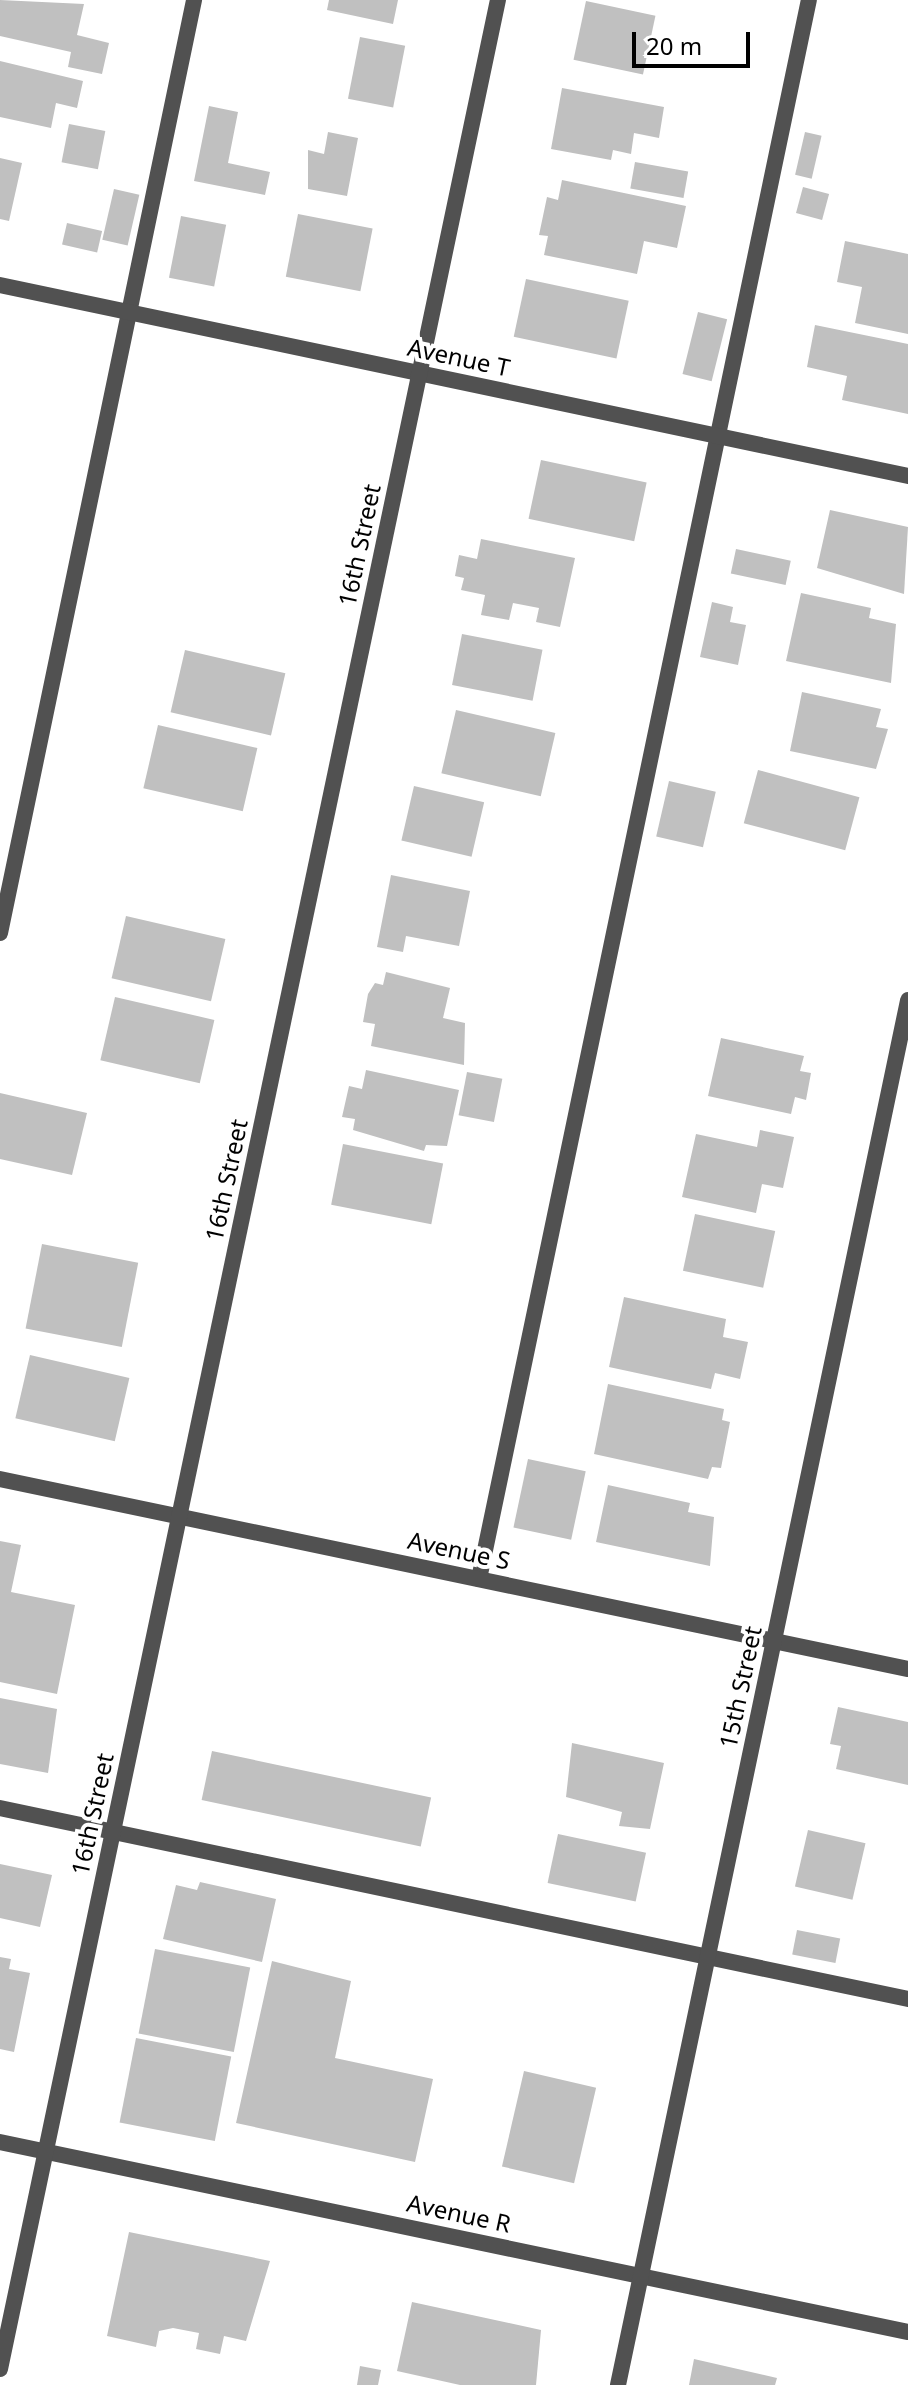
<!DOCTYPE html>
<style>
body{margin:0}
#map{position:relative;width:908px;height:2385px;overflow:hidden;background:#fff;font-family:"Noto Sans",sans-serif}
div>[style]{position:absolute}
.building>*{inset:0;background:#c0c0c0;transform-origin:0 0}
.lane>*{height:16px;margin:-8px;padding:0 8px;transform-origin:8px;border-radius:8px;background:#515151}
.street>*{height:16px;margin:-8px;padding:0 8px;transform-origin:8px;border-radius:8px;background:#515151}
span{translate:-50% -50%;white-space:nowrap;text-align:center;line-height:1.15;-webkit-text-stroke:8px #fff;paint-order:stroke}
.street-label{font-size:24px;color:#000}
.scale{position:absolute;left:632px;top:32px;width:118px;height:36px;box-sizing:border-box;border:4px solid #000;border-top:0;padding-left:10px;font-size:24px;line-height:28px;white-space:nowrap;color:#000;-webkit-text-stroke:6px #fff;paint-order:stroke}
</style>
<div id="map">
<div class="building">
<div style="clip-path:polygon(0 0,84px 4px,77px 35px,109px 43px,102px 74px,68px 67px,71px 52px,0 36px)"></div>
<div style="clip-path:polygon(329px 0,398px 0,393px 24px,327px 10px)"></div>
<div style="left:586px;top:1px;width:71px;height:60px;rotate:12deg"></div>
<div style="left:360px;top:37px;width:46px;height:63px;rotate:11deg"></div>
<div style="clip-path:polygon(0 61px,83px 81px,77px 108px,56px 103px,51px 128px,0 117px)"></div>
<div style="clip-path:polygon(562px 88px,664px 107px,659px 138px,634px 133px,631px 154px,613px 150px,611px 160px,551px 149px)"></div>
<div style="clip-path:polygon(209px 106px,238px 112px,228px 163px,270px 172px,265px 195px,194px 181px)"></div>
<div style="left:69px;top:124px;width:37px;height:39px;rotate:11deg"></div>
<div style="clip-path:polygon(328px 132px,358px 138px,347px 196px,308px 189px,308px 150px,324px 154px)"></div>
<div style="left:805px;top:132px;width:17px;height:44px;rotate:13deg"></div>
<div style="clip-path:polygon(0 158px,22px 163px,9px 221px,0 219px)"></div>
<div style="left:635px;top:162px;width:54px;height:27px;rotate:10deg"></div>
<div style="clip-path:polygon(562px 180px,686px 206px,677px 248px,644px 241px,637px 274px,544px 255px,548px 236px,539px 235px,547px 197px,558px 200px)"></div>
<div style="left:803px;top:187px;width:27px;height:27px;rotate:15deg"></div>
<div style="left:114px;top:189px;width:26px;height:52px;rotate:13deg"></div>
<div style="left:298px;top:214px;width:76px;height:64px;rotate:11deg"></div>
<div style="left:181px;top:216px;width:46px;height:63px;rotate:11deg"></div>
<div style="left:67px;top:223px;width:36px;height:22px;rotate:13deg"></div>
<div style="clip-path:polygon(845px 241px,908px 254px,908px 334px,855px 323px,862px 287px,837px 282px)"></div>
<div style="left:526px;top:279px;width:105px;height:59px;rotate:12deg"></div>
<div style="left:698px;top:312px;width:30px;height:64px;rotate:14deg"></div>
<div style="clip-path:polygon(815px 325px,908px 344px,908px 414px,842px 400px,847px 376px,807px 367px)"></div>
<div style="left:541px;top:460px;width:108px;height:60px;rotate:12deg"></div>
<div style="clip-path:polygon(830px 510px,908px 527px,904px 594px,817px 568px)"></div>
<div style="clip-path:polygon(481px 539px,575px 558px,560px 627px,536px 622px,539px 608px,513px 603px,509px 620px,481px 615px,485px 595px,461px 590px,464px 578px,455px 576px,459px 555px,477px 559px)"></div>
<div style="left:736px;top:549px;width:56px;height:25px;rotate:12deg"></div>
<div style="clip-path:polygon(801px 593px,871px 608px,869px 618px,896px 624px,891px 683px,786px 661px)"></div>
<div style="clip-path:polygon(712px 602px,733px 607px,730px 622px,746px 625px,738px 665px,700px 657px)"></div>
<div style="left:462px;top:634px;width:82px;height:52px;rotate:11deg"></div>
<div style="left:185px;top:650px;width:103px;height:64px;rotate:13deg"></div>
<div style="clip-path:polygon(802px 692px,881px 709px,876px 727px,888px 729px,876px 769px,790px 751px)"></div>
<div style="left:456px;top:710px;width:102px;height:65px;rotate:13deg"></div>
<div style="left:158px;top:725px;width:102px;height:65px;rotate:13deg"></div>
<div style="left:758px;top:770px;width:105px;height:55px;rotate:15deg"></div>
<div style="left:669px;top:781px;width:48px;height:57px;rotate:13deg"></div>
<div style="left:414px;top:786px;width:72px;height:56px;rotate:13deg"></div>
<div style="clip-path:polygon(391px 875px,470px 891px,459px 946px,406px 936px,403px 952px,377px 947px)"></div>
<div style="left:126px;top:916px;width:102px;height:64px;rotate:13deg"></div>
<div style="clip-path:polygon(386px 972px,450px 988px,443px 1018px,465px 1023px,464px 1065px,371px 1046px,375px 1024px,363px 1022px,368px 994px,375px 983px,383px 985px)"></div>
<div style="left:115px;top:997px;width:102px;height:65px;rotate:13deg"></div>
<div style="clip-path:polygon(721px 1038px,804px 1056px,800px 1071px,811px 1073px,806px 1100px,795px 1097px,791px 1114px,708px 1096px)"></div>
<div style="clip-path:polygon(366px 1070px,459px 1090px,447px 1146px,426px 1145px,424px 1151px,353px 1130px,355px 1119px,342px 1117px,349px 1086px,362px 1089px)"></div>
<div style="left:467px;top:1072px;width:36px;height:44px;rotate:11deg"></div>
<div style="clip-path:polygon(0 1093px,87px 1113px,72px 1175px,0 1159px)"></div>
<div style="clip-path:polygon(760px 1130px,794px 1137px,783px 1188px,762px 1184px,756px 1213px,682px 1197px,696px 1134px,757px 1147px)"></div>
<div style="left:343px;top:1144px;width:102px;height:62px;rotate:11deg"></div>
<div style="left:695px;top:1214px;width:82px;height:58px;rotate:12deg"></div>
<div style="left:42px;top:1244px;width:98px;height:86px;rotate:11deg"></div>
<div style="clip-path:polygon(624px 1297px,726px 1319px,723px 1337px,748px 1342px,740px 1379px,715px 1373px,711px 1389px,609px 1367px)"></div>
<div style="left:30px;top:1355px;width:102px;height:65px;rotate:13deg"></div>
<div style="clip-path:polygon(608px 1384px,724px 1409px,722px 1420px,730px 1422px,721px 1468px,712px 1467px,708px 1479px,594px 1454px)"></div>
<div style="left:528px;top:1459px;width:59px;height:70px;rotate:12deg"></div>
<div style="clip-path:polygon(608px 1485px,690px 1503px,688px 1512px,714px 1517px,710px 1566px,596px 1542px)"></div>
<div style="clip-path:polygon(0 1541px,21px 1545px,11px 1592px,75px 1605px,57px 1694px,0 1682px)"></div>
<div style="clip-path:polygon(0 1698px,57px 1709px,48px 1773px,0 1764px)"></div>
<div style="clip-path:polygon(838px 1707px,908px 1722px,908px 1785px,836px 1769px,841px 1746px,830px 1744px)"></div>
<div style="clip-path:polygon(572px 1743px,664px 1763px,650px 1829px,619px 1826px,622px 1812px,566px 1797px)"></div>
<div style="left:212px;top:1751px;width:224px;height:50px;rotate:12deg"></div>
<div style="left:808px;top:1830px;width:59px;height:58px;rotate:13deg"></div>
<div style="left:558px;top:1834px;width:90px;height:50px;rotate:12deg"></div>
<div style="clip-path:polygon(0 1864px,52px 1875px,40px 1927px,0 1918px)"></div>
<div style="clip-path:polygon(200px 1882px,276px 1899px,262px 1962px,163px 1939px,176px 1885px,197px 1890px)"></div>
<div style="left:797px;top:1930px;width:44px;height:25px;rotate:11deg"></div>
<div style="left:155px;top:1949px;width:97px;height:86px;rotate:11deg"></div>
<div style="clip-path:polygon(0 1957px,11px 1959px,9px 1969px,30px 1973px,14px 2052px,0 2049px)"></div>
<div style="clip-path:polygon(272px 1961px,351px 1981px,335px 2058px,433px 2079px,415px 2162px,236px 2123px)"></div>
<div style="left:136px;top:2038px;width:97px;height:86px;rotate:11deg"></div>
<div style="left:524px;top:2071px;width:74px;height:98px;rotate:13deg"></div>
<div style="clip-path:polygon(129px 2232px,270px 2261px,246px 2341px,224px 2336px,220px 2354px,196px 2349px,199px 2333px,173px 2328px,159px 2331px,156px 2347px,107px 2336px)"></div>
<div style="clip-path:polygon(412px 2302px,541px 2330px,536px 2385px,460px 2385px,397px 2371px)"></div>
<div style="clip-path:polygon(694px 2359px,777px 2378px,775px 2385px,689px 2385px)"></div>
<div style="clip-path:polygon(360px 2366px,381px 2370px,378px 2385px,357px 2385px)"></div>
</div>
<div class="lane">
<div style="left:0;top:933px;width:953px;rotate:-78.25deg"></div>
<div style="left:479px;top:1579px;width:1613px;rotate:-78.2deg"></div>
<div style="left:0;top:1808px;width:928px;rotate:11.88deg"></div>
</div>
<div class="street">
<div style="left:0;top:285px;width:928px;rotate:11.88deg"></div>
<div style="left:0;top:1479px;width:928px;rotate:11.82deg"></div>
<div style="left:0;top:2142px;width:928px;rotate:11.82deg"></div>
<div style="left:0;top:2369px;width:2421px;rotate:-78.13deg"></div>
<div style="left:618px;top:2385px;width:1415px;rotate:-78.17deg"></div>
</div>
<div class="street-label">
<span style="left:459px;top:357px;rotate:12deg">Avenue T</span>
<span style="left:359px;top:545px;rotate:-78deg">16th Street</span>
<span style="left:226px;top:1180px;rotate:-78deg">16th Street</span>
<span style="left:459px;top:1550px;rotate:12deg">Avenue S</span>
<span style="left:740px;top:1687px;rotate:-78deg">15th Street</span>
<span style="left:92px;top:1814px;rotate:-78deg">16th Street</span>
<span style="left:459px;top:2213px;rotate:12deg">Avenue R</span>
</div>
<div class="scale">20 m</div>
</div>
